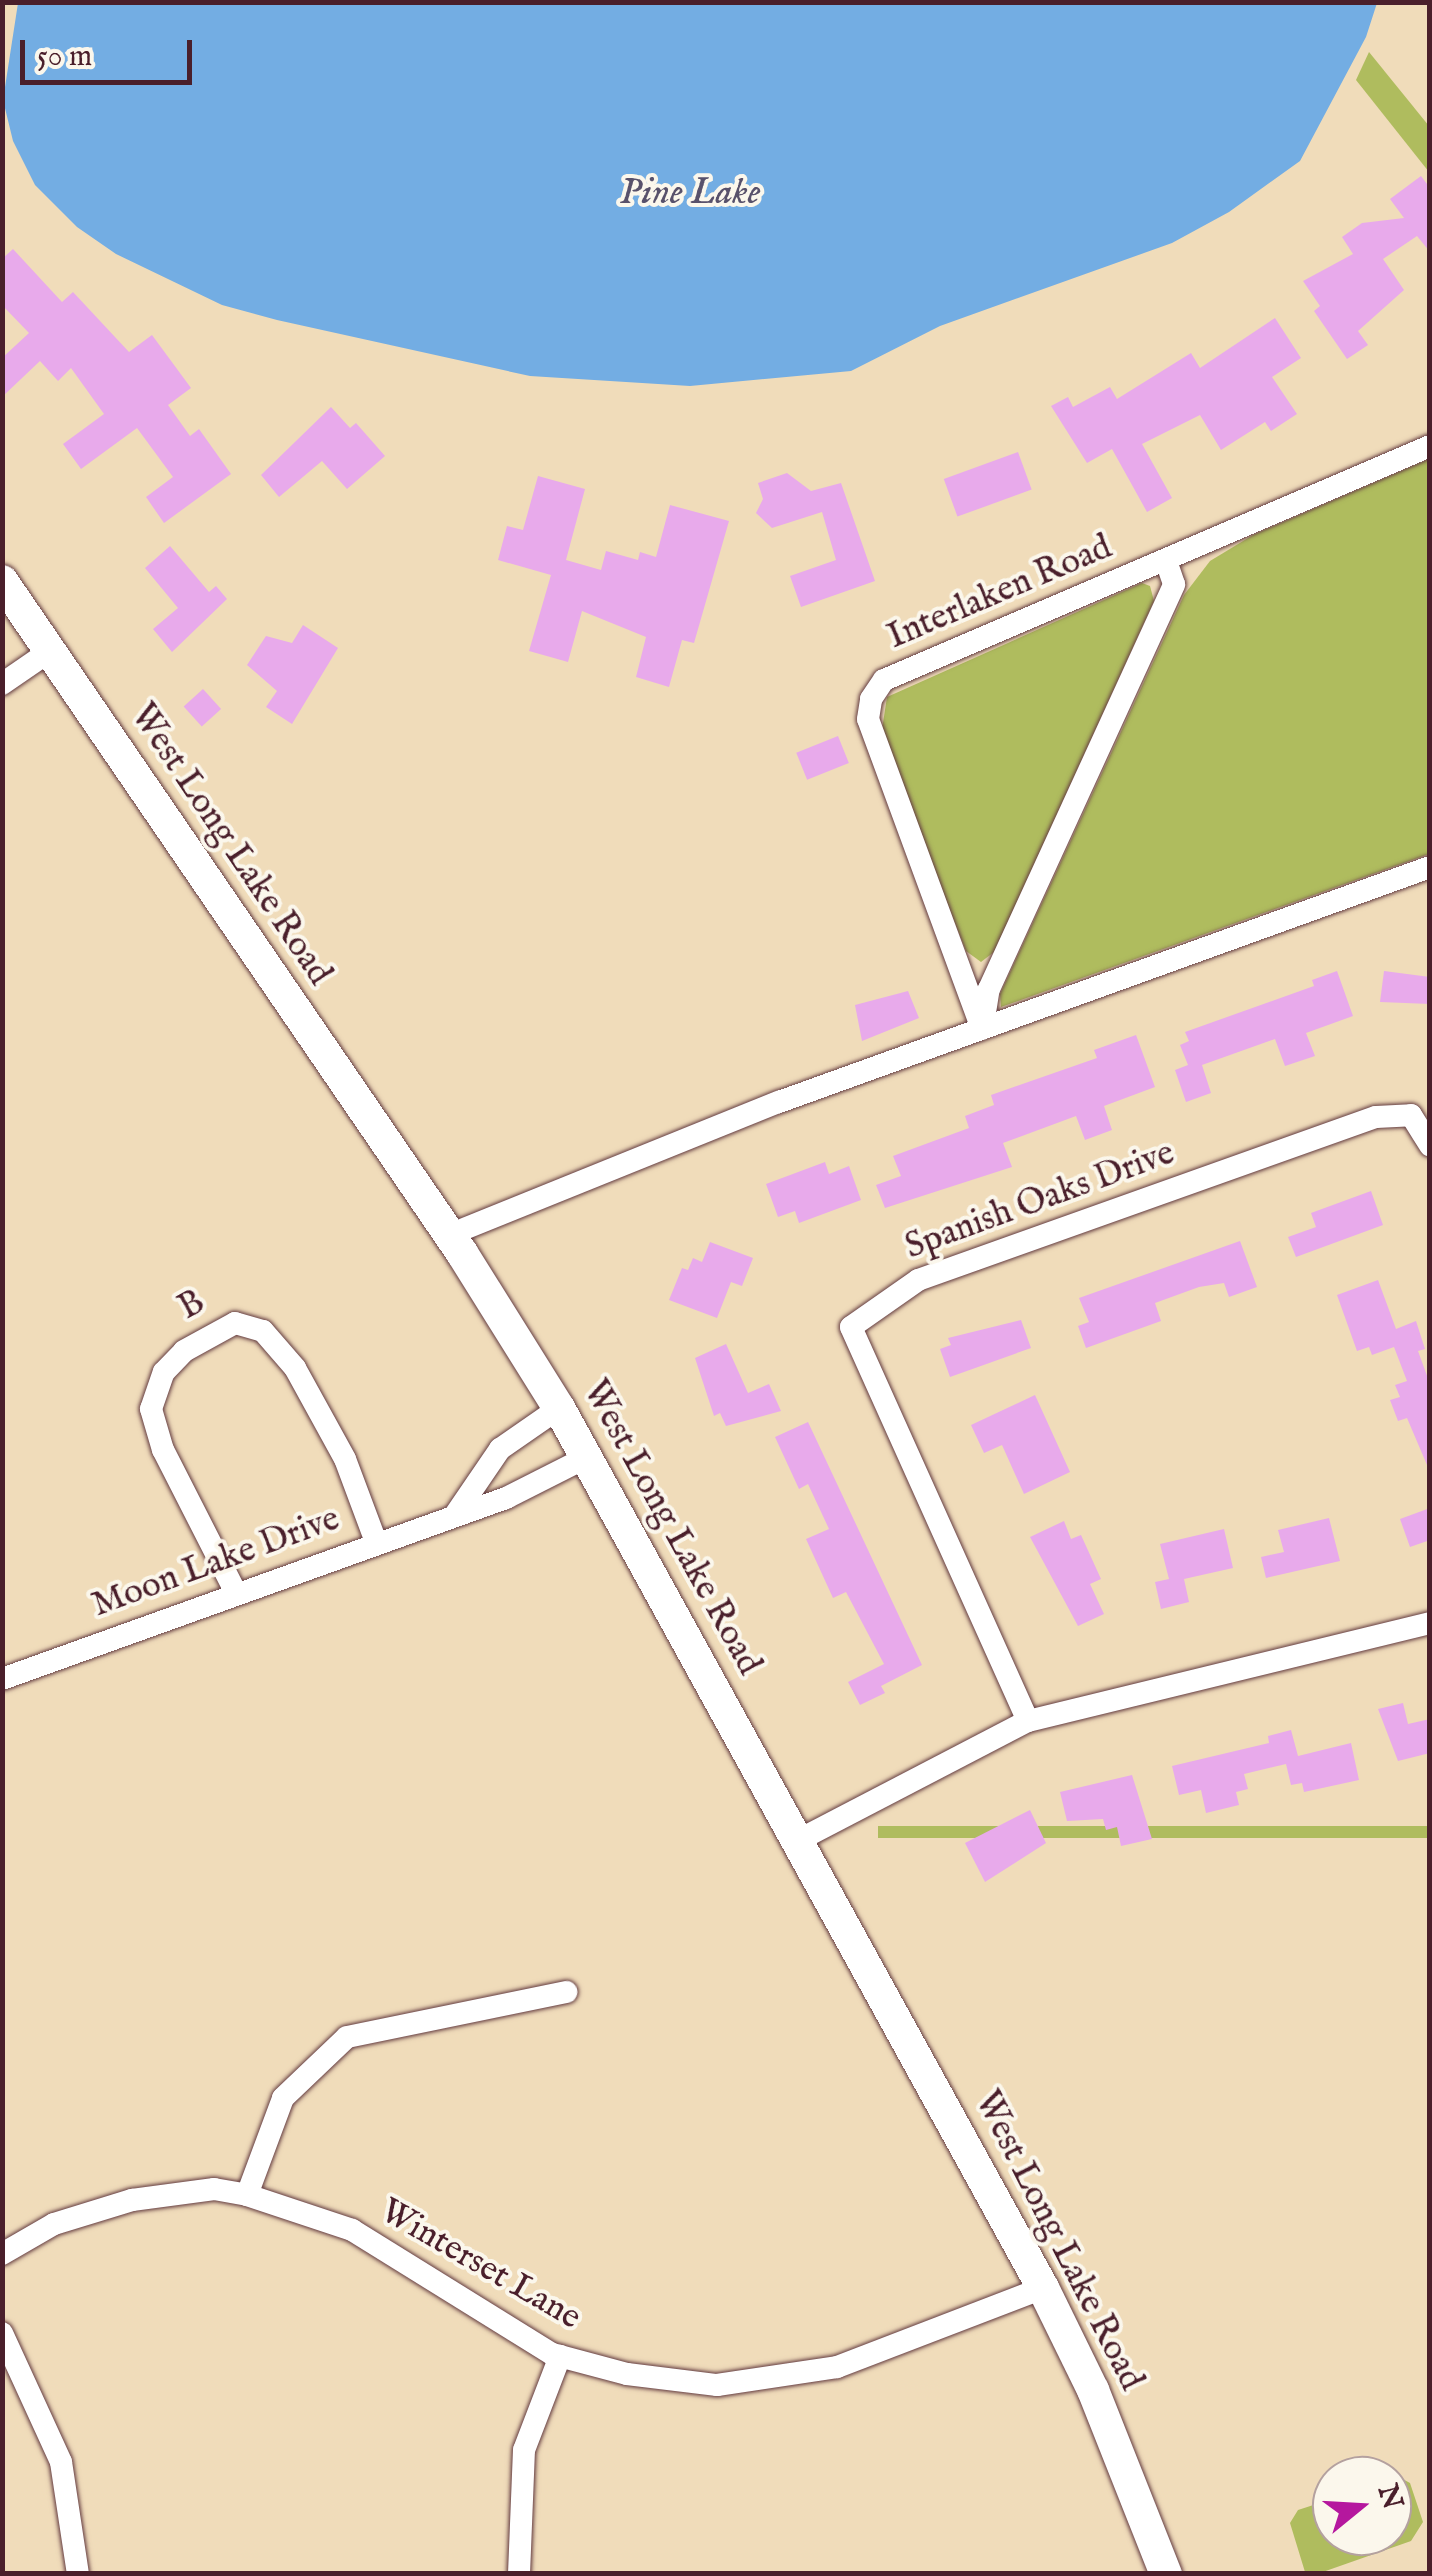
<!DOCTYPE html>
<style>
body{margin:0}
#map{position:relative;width:1432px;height:2576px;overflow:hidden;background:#f0dcba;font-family:"IM FELL English",serif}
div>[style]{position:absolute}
.green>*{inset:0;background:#afbc5e;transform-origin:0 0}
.water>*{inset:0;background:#73ade3}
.building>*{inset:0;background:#e8aaeb;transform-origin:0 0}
.roads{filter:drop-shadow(0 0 2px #633b40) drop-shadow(0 0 2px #633b40)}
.minor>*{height:22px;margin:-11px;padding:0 11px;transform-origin:11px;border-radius:11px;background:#fff}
.secondary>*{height:32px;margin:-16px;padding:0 16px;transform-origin:16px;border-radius:16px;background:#fff}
span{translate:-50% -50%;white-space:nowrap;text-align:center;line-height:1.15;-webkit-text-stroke:8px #fbf7ec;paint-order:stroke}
.street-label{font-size:35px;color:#4a1f2b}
.water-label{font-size:38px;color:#58516b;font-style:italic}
.frame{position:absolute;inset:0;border:5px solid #4a1f2b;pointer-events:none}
.north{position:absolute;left:1312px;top:2456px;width:100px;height:100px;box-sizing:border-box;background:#fbf7ec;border:2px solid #b4a19f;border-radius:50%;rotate:72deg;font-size:28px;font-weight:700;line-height:40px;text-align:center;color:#4a1f2b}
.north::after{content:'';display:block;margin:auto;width:35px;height:45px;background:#b5179e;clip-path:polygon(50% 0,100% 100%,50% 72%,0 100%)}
.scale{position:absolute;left:20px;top:40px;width:172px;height:45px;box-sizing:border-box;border:5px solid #4a1f2b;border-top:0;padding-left:12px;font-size:30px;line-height:35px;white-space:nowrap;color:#4a1f2b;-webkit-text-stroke:8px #fbf7ec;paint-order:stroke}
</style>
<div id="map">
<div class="green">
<div style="clip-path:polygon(1369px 52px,1429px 126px,1429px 172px,1356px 80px)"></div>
<div style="clip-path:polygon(1429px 459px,1429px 854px,1001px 1007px,1000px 994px,1184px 595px,1210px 561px,1253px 535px)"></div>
<div style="clip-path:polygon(1142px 583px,1150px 586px,1154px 601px,994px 952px,981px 962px,966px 951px,881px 736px,887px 697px)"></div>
<div style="left:1429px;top:1826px;width:12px;height:551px;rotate:90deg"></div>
<div style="clip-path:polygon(1397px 2476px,1410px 2483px,1423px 2522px,1411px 2541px,1320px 2573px,1305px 2572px,1290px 2523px,1298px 2510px,1332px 2499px,1332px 2536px,1392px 2536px,1392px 2478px)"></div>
</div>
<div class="water">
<div style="clip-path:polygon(18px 3px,18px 2px,1377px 3px,1366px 37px,1300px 161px,1229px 212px,1172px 243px,940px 326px,851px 371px,690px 386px,530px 376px,277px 320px,222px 305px,116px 254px,77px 227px,35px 185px,13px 141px,3px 100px)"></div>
</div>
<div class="building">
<div style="clip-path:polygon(1421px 176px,1430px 188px,1430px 252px,1417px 236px,1383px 259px,1404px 290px,1358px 331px,1368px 345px,1347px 359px,1314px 311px,1320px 306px,1303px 281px,1353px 254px,1342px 237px,1362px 223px,1404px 218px,1390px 199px)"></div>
<div style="clip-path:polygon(13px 249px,62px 302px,73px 292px,129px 352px,152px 335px,191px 388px,168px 405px,190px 436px,199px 429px,231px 474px,164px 523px,146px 497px,173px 477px,137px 428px,81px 469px,63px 444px,104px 414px,71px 368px,58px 381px,40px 361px,2px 397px,2px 358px,29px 333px,2px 305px,2px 259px)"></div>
<div style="clip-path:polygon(1275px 318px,1301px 358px,1272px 377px,1297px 414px,1271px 431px,1265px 422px,1221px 450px,1200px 415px,1142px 444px,1172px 498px,1147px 512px,1112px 449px,1087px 463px,1051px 406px,1068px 397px,1073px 407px,1110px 387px,1117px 399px,1191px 353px,1200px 368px)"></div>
<div style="clip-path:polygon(331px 407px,350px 428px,356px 423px,385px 456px,347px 489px,322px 461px,279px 497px,261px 475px)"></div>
<div style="left:1018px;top:452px;width:40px;height:79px;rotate:70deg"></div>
<div style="clip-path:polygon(787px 473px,811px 491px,841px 483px,875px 581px,801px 607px,790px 576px,836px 560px,822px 512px,772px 528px,756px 513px,763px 499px,758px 483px)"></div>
<div style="clip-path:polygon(538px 476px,585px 489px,566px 560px,601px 570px,606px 551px,638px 560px,640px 552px,656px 557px,670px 505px,729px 521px,694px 643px,682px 640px,669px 687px,636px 677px,646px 637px,582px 611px,568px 662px,529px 651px,551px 575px,498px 560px,507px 526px,523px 530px)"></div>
<div style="clip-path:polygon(170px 546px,209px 592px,216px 586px,227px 599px,172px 652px,153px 629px,178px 608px,145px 568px)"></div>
<div style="clip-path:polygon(303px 625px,338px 648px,292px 724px,266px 707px,277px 691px,247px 665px,266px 636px,292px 643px)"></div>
<div style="left:203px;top:689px;width:27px;height:26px;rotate:48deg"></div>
<div style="left:838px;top:736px;width:29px;height:45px;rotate:68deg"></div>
<div style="clip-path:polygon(1337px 971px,1353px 1016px,1306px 1033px,1315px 1056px,1285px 1066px,1275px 1039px,1202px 1065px,1211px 1093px,1186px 1102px,1175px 1070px,1188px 1065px,1180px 1045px,1189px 1041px,1185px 1032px,1314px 986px,1312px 980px)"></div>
<div style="clip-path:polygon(1384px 971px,1430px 977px,1430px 1004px,1380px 1002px)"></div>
<div style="clip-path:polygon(908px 991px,919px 1018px,862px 1041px,855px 1005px)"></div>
<div style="clip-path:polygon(1136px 1035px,1155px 1087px,1104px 1106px,1112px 1130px,1085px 1140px,1076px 1116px,1003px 1143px,1012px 1167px,885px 1208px,876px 1185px,901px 1176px,893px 1156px,969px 1128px,965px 1116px,994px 1105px,991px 1095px,1097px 1058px,1094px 1050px)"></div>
<div style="clip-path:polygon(825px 1162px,829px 1174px,849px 1166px,861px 1200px,799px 1223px,795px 1211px,778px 1217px,766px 1184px)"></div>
<div style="clip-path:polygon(1371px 1191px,1383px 1225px,1296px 1257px,1288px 1237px,1316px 1227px,1311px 1213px)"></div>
<div style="clip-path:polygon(1240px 1241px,1257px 1287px,1229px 1297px,1224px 1283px,1199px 1287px,1155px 1303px,1161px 1321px,1086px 1348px,1078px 1326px,1089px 1322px,1079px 1298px)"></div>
<div style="clip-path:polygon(710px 1242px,753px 1258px,742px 1286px,731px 1282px,717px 1318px,669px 1300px,682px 1268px,688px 1270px,693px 1258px,702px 1262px)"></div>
<div style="clip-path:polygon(1378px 1280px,1396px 1329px,1416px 1321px,1425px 1349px,1418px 1351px,1430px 1384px,1430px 1472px,1407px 1418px,1398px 1421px,1390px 1400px,1400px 1397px,1395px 1385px,1407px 1381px,1394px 1347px,1372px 1355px,1369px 1347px,1357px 1351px,1337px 1295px)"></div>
<div style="clip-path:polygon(1021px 1320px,1031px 1348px,950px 1377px,940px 1349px,951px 1345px,948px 1338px)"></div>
<div style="clip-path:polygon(726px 1344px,748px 1393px,769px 1384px,781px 1411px,726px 1426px,720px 1413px,714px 1416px,695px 1358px)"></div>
<div style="clip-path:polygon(1035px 1395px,1070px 1472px,1024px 1494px,1002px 1445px,984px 1453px,971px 1425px)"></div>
<div style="clip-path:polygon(808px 1422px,922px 1665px,881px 1686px,885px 1693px,860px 1705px,848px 1682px,884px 1664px,846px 1592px,833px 1598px,806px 1539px,829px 1529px,808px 1484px,799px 1489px,775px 1437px)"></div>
<div style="clip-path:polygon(1430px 1508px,1430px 1540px,1410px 1547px,1400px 1519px)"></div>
<div style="clip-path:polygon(1329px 1518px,1340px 1561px,1266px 1578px,1261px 1557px,1284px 1552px,1278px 1530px)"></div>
<div style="clip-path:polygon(1064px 1521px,1071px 1539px,1081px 1535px,1101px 1579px,1090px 1584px,1104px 1614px,1078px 1626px,1030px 1537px)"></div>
<div style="clip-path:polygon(1224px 1529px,1233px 1568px,1184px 1579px,1189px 1602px,1161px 1609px,1155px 1582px,1169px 1579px,1160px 1544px)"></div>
<div style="clip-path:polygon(1403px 1703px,1408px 1724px,1430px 1719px,1430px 1753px,1398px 1761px,1378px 1709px)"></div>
<div style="clip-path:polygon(1291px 1730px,1298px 1756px,1351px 1743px,1359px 1780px,1304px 1792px,1302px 1783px,1291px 1785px,1286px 1764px,1244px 1774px,1248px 1789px,1236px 1792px,1239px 1805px,1206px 1813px,1201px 1790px,1179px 1795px,1172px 1766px,1269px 1743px,1268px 1736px)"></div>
<div style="clip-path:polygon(1132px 1775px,1152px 1839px,1121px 1846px,1117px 1827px,1106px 1830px,1103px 1819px,1067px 1821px,1060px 1792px)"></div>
<div style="clip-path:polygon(1030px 1810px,1046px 1843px,985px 1882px,965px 1843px)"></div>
</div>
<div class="roads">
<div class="minor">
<div style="left:2px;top:684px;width:58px;rotate:-34.5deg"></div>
<div style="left:983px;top:1025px;width:36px;rotate:-81deg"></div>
<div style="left:989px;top:989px;width:445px;rotate:-65.4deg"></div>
<div style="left:1174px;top:584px;width:24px;rotate:-109deg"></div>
<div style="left:982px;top:1029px;width:330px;rotate:-110.2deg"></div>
<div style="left:868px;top:719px;width:20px;rotate:-81deg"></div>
<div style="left:871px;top:699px;width:23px;rotate:-56deg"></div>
<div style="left:884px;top:680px;width:594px;rotate:-23.2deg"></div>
<div style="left:449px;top:1235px;width:356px;rotate:-22deg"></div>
<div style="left:779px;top:1102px;width:692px;rotate:-19.85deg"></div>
<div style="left:455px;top:1515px;width:80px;rotate:-55.7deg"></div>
<div style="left:500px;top:1449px;width:72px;rotate:-34.8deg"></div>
<div style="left:236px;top:1593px;width:161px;rotate:-117deg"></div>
<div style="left:163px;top:1450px;width:43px;rotate:-106.3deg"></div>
<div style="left:151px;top:1409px;width:39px;rotate:-71deg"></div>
<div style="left:164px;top:1372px;width:29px;rotate:-46deg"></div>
<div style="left:184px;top:1351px;width:58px;rotate:-28.8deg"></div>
<div style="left:235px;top:1323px;width:29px;rotate:16deg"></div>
<div style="left:263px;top:1331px;width:49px;rotate:49.1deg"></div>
<div style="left:295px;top:1368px;width:104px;rotate:61.2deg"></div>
<div style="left:345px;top:1459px;width:89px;rotate:69.5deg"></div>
<div style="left:2px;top:1679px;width:536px;rotate:-19.75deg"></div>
<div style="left:506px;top:1498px;width:91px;rotate:-26.8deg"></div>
<div style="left:1028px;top:1721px;width:432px;rotate:-114.2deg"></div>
<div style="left:851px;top:1327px;width:82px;rotate:-35deg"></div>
<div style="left:918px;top:1280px;width:486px;rotate:-19.6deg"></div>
<div style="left:1376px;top:1117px;width:35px;rotate:-3deg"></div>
<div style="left:1411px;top:1115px;width:36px;rotate:58deg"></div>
<div style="left:799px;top:1840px;width:258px;rotate:-27.5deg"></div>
<div style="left:1028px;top:1721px;width:414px;rotate:-13.7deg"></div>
<div style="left:247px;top:2195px;width:103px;rotate:-69.6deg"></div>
<div style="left:283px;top:2098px;width:88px;rotate:-43.6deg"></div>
<div style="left:347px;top:2037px;width:224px;rotate:-11.6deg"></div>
<div style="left:2px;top:2254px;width:60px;rotate:-30deg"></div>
<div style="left:54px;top:2224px;width:82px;rotate:-17.1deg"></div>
<div style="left:132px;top:2200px;width:83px;rotate:-7.6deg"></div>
<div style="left:214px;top:2189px;width:34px;rotate:10deg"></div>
<div style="left:247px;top:2195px;width:111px;rotate:18.4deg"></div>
<div style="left:352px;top:2230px;width:235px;rotate:31.8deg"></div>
<div style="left:552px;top:2354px;width:78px;rotate:14.9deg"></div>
<div style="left:627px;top:2374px;width:91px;rotate:7deg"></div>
<div style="left:717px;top:2385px;width:121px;rotate:-8.5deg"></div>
<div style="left:837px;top:2367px;width:221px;rotate:-21deg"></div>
<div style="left:2px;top:2333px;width:142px;rotate:65.4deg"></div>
<div style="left:61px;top:2462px;width:113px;rotate:81.4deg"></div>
<div style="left:519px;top:2574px;width:124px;rotate:-87.7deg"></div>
<div style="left:524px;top:2450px;width:101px;rotate:-69deg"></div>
</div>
<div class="secondary">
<div style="left:2px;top:581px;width:814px;rotate:55.61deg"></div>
<div style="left:462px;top:1253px;width:183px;rotate:58deg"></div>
<div style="left:559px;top:1408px;width:1004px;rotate:61.19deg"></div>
<div style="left:1043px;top:2288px;width:114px;rotate:63.9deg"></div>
<div style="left:1093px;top:2390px;width:198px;rotate:68.4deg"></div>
</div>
</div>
<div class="street-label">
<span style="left:1000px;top:593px;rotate:-23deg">Interlaken Road</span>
<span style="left:230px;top:845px;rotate:56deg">West Long Lake Road</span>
<span style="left:1040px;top:1201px;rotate:-20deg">Spanish Oaks Drive</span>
<span style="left:192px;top:1306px;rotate:-29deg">B</span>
<span style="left:671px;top:1528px;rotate:61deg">West Long Lake Road</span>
<span style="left:216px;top:1563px;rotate:-20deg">Moon Lake Drive</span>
<span style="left:1058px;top:2241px;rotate:63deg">West Long Lake Road</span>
<span style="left:480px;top:2265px;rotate:30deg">Winterset Lane</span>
</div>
<div class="water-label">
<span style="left:690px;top:194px">Pine Lake</span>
</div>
<div class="frame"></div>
<div class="north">N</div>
<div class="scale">50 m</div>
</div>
